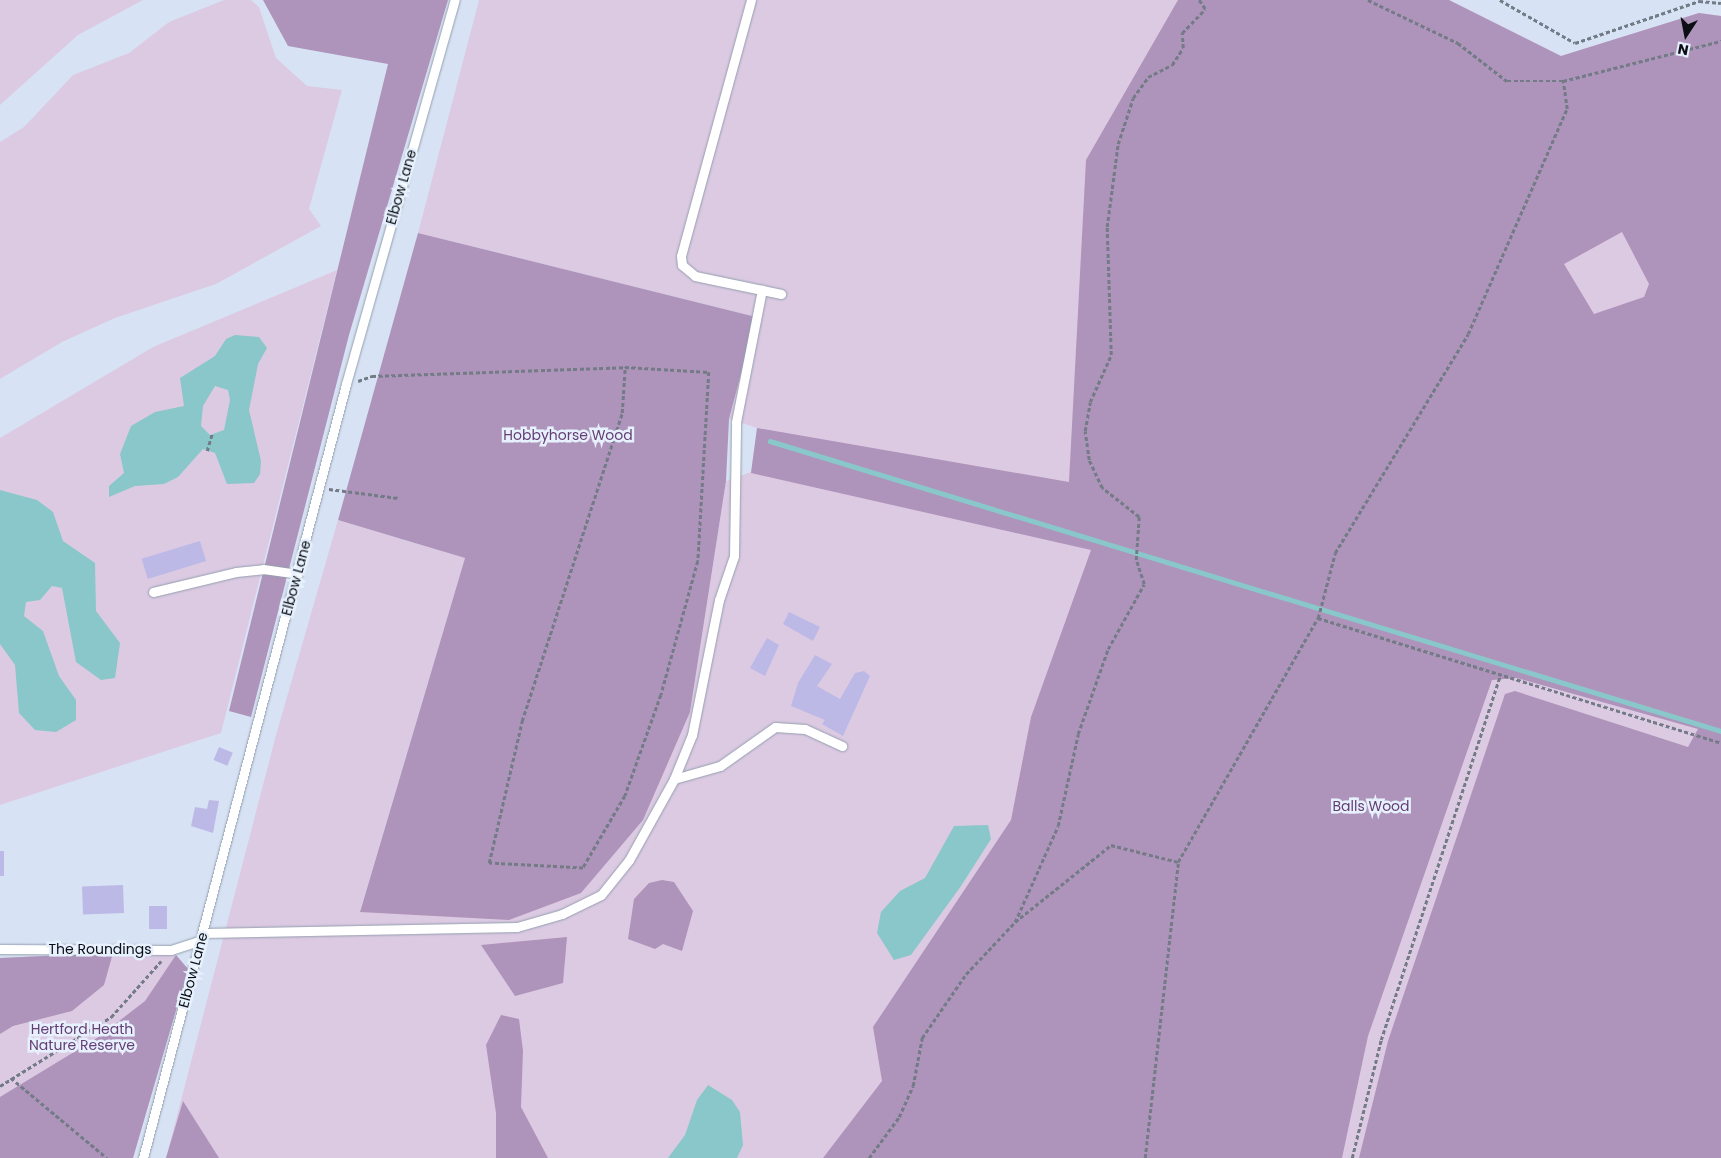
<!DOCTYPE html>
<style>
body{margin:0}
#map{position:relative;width:1721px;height:1158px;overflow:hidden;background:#d7e3f4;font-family:Poppins,sans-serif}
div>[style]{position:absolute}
.green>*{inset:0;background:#dccae3}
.forest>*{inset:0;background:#ae93ba}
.water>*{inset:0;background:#89c7ca}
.stream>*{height:4.5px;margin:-2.25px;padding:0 2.25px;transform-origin:2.25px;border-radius:2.25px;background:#89c7ca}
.building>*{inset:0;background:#bcb9e7;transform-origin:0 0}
.path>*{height:2.5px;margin-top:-1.25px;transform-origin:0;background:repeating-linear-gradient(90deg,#727b86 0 4px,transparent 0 6.5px)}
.roads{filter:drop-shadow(0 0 1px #949fae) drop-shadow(0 0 1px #949fae)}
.lane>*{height:9px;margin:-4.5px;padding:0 4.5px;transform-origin:4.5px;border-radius:4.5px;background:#fff}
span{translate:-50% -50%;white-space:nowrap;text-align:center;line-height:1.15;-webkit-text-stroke:5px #e7f0fd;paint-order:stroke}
.street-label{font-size:14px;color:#0b0f14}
.park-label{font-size:14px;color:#643e73}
.north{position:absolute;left:1661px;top:10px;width:50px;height:50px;-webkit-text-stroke:4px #e7f0fd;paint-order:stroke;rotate:191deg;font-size:14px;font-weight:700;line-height:20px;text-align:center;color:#0b0f14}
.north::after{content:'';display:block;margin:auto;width:18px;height:22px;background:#0b0f14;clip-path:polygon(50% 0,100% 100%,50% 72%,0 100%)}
</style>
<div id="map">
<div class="green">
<div style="clip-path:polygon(0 0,143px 0,78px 35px,0 105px)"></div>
<div style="clip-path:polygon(224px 0,251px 0,259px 7px,276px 58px,307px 86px,342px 90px,309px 209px,321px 226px,216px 284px,115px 318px,62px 342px,0 379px,0 142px,24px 127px,73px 75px,129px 53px,169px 22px)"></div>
<div style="clip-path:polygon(479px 0,1449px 0,1561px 56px,1699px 13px,1721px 16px,1721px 1158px,166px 1158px,276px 735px,338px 520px,465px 558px,360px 911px,690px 712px,726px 481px,751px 472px,757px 428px,729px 419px,756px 317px,418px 233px)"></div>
<div style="clip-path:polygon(337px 270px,221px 733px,0 805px,0 438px,153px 347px)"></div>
<div style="clip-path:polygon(150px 951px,176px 955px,188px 969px,133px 1158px,0 1158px,0 958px)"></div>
</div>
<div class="forest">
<div style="clip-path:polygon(263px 0,448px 0,349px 335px,251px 717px,229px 711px,388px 64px,288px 46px)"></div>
<div style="clip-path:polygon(evenodd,1178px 0,1449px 0,1561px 56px,1699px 13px,1721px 16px,1721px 1158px,1359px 1158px,1388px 1041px,1505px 694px,1515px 691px,1688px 747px,1698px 729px,1517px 678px,1492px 680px,1368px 1036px,1342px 1158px,823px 1158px,882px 1081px,873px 1027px,1011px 820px,1031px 717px,1091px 550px,751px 473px,757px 428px,1069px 482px,1086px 160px,1178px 0,1622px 232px,1649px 284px,1644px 297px,1594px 314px,1564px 264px,1622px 232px)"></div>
<div style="clip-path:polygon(418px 233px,756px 317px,729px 419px,726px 481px,690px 712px,643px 820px,581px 893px,509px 920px,360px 912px,465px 558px,338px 520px)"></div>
<div style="clip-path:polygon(662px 880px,674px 882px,693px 911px,682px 951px,663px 944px,655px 949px,628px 939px,634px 899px,649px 883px)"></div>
<div style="clip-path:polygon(567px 937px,563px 983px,515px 996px,481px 945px)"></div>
<div style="clip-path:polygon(113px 953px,104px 985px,72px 1011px,13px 1026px,0 1034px,0 958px)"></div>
<div style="clip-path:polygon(176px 955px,188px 969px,133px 1158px,0 1158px,0 1097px,97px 1038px,145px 1001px)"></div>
<div style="clip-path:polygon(501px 1015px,519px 1019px,523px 1051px,521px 1107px,548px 1158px,496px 1158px,496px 1113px,486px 1045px)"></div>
<div style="clip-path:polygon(183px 1101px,219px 1158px,166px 1158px)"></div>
</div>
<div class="water">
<div style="clip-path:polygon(evenodd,235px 335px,259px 337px,267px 348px,258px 364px,249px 410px,261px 461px,260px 474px,254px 483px,227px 484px,215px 453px,203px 449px,178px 477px,164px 484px,135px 486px,109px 497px,109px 486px,124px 473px,120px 454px,131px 426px,155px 412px,184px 406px,180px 378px,215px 356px,226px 339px,235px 335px,215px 386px,228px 390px,230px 400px,224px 430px,210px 435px,201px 426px,203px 406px,215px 386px)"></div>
<div style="clip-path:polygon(0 490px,37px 500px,53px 512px,63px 541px,95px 563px,96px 611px,120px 643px,115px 678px,101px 680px,76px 662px,62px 588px,52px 586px,40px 600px,26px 602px,24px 616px,43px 631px,59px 676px,76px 700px,76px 720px,56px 732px,35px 730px,19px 713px,15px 665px,0 644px)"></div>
<div style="clip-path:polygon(988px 825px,991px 839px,961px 886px,911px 955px,894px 960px,877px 933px,881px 912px,900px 891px,925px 878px,954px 826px)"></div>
<div style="clip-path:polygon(708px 1085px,732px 1100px,740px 1112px,743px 1145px,737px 1158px,668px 1158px,685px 1135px,697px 1100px)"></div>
</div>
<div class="stream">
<div style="left:770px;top:441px;width:994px;rotate:16.96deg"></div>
</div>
<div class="building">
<div style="left:200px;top:541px;width:21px;height:61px;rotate:73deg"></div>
<div style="clip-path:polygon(789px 612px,820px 627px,813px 641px,783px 624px)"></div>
<div style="clip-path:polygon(767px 638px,779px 645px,765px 676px,750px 668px)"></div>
<div style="clip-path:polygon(815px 655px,832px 664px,817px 686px,840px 699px,855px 673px,864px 671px,870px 676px,843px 736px,822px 724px,825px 720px,791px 706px,798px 683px)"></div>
<div style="left:219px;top:747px;width:15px;height:14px;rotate:23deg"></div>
<div style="clip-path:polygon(209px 800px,219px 801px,213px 833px,191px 826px,195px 807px,207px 809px)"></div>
<div style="left:0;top:851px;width:4px;height:25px"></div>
<div style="left:123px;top:885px;width:28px;height:41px;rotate:88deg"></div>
<div style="left:149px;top:906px;width:18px;height:23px"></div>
</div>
<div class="path">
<div style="left:1368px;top:0;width:100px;rotate:25.5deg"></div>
<div style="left:1458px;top:43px;width:62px;rotate:37.8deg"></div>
<div style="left:1507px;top:81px;width:56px"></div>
<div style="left:1563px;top:81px;width:163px;rotate:-14.2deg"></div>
<div style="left:1500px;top:0;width:86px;rotate:29.8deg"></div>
<div style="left:1575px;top:43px;width:131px;rotate:-18.7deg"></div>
<div style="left:1699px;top:1px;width:22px;rotate:5deg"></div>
<div style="left:358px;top:381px;width:15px;rotate:-20deg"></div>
<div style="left:372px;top:376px;width:253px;rotate:-2deg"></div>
<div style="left:625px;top:367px;width:84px;rotate:3.4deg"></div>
<div style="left:709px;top:372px;width:189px;rotate:93.3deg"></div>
<div style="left:698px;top:561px;width:139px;rotate:105.4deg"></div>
<div style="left:661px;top:695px;width:107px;rotate:109.6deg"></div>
<div style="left:625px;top:796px;width:83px;rotate:120.3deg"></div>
<div style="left:583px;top:868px;width:94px;rotate:-177deg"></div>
<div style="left:489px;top:863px;width:146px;rotate:-76.9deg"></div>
<div style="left:522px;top:721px;width:324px;rotate:-72deg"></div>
<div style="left:622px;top:413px;width:46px;rotate:-86.3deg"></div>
<div style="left:207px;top:451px;width:19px;rotate:-74deg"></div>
<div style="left:329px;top:489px;width:70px;rotate:7.4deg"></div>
<div style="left:1318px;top:618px;width:422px;rotate:17.2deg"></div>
<div style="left:1015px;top:922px;width:105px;rotate:-65.9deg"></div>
<div style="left:1058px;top:826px;width:94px;rotate:-77.7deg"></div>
<div style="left:1078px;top:734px;width:90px;rotate:-70.6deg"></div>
<div style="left:1108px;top:649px;width:74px;rotate:-61deg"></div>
<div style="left:1144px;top:584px;width:25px;rotate:-108deg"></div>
<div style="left:1136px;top:560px;width:43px;rotate:-86deg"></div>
<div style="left:1139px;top:517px;width:47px;rotate:-141.9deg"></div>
<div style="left:1102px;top:488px;width:31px;rotate:-115deg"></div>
<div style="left:1089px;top:460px;width:29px;rotate:-98deg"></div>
<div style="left:1085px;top:431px;width:29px;rotate:-80deg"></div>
<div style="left:1090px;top:402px;width:51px;rotate:-65.9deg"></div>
<div style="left:1111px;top:355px;width:128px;rotate:-91.8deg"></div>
<div style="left:1107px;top:227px;width:84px;rotate:-82.5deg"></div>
<div style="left:1118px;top:144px;width:48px;rotate:-71.9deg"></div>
<div style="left:1133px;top:98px;width:26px;rotate:-54deg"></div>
<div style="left:1148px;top:77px;width:27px;rotate:-27deg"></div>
<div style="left:1172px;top:65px;width:20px;rotate:-57deg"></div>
<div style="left:1183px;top:48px;width:15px;rotate:-94deg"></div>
<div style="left:1182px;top:33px;width:33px;rotate:-46deg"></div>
<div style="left:1205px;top:9px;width:11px;rotate:-124deg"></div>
<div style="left:11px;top:1078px;width:125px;rotate:39.8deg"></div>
<div style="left:0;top:1086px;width:131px;rotate:-31.9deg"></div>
<div style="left:111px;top:1017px;width:75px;rotate:-48.2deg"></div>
<div style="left:869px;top:1158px;width:51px;rotate:-53.8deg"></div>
<div style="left:899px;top:1117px;width:34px;rotate:-66deg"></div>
<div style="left:913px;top:1086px;width:49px;rotate:-79.4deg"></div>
<div style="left:922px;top:1038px;width:78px;rotate:-55.5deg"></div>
<div style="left:966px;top:974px;width:71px;rotate:-46.7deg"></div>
<div style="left:1015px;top:922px;width:123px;rotate:-38.7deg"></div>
<div style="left:1111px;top:845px;width:69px;rotate:14.2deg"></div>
<div style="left:1145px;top:1158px;width:298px;rotate:-83.6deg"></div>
<div style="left:1178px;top:862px;width:281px;rotate:-60.2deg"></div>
<div style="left:1318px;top:618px;width:67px;rotate:-75.3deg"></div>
<div style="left:1335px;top:553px;width:256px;rotate:-58.7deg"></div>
<div style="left:1468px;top:334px;width:246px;rotate:-66.3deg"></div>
<div style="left:1567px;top:109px;width:28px;rotate:-98deg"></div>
<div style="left:1352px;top:1158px;width:122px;rotate:-76.2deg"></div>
<div style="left:1381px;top:1040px;width:383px;rotate:-71.9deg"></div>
</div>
<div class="roads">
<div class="lane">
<div style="left:751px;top:0;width:265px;rotate:105.3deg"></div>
<div style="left:681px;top:256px;width:9px;rotate:84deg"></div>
<div style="left:682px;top:265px;width:17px;rotate:40deg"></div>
<div style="left:695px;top:276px;width:88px;rotate:11.8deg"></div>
<div style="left:153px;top:592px;width:85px;rotate:-13.5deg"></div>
<div style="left:236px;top:572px;width:27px;rotate:-6deg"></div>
<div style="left:263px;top:569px;width:35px;rotate:8deg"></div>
<div style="left:674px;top:779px;width:48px;rotate:-15.8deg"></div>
<div style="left:720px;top:766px;width:67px;rotate:-35.3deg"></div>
<div style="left:775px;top:727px;width:30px;rotate:4deg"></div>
<div style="left:805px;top:729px;width:41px;rotate:24.7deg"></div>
<div style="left:204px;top:933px;width:313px;rotate:-1.1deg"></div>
<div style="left:517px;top:927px;width:47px;rotate:-16.1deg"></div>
<div style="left:562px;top:914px;width:43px;rotate:-26deg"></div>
<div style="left:601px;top:895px;width:45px;rotate:-51.3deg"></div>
<div style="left:629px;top:860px;width:93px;rotate:-60.9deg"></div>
<div style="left:674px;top:779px;width:48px;rotate:-67.8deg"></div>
<div style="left:692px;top:735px;width:138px;rotate:-78.7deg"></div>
<div style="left:719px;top:600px;width:46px;rotate:-71.2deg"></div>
<div style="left:734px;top:556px;width:134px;rotate:-89.1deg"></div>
<div style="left:736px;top:422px;width:135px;rotate:-78.9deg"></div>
<div style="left:0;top:949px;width:171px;rotate:0.3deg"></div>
<div style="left:171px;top:950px;width:29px;rotate:-18deg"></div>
<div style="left:143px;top:1158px;width:800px;rotate:-75.3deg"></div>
<div style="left:346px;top:384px;width:399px;rotate:-74.2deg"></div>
</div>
</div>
<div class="street-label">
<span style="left:401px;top:187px;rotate:-74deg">Elbow Lane</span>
<span style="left:296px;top:578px;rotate:-75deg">Elbow Lane</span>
<span style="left:100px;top:949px">The Roundings</span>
<span style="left:193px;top:970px;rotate:-75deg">Elbow Lane</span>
</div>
<div class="park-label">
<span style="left:568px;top:435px">Hobbyhorse Wood</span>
<span style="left:1371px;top:806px">Balls Wood</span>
<span style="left:82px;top:1037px">Hertford Heath<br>Nature Reserve</span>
</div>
<div class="north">N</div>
</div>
